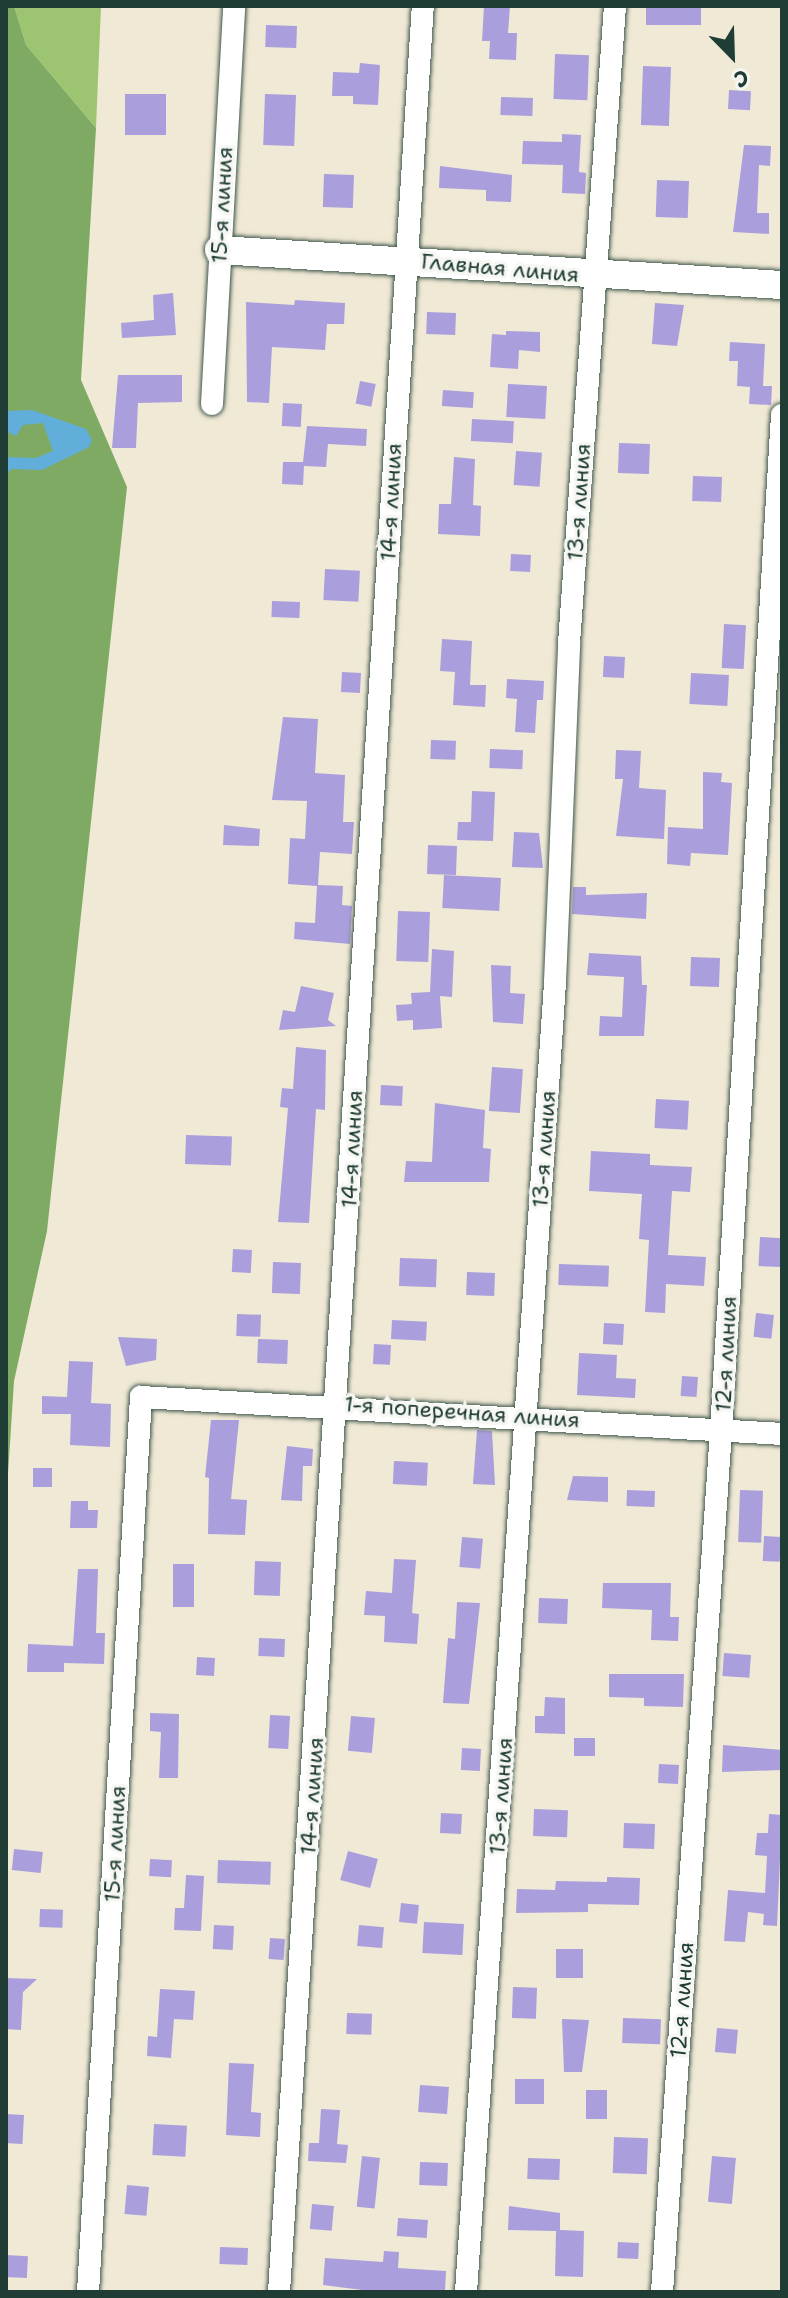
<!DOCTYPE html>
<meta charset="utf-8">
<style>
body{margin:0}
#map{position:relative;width:788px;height:2298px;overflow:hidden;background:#f0e9d5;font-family:"Shantell Sans",sans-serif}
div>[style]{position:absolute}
.green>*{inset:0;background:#9dc571}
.forest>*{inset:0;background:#7eaa63}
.water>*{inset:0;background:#62aedb}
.building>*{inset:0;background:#aa9fdc;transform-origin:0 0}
.roads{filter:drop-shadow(0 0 2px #3e574c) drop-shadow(0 0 2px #3e574c)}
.minor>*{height:22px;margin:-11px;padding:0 11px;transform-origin:11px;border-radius:11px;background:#fff}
.tertiary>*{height:28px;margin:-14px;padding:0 14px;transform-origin:14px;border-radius:14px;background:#fff}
span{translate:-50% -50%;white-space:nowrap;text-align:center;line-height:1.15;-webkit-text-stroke:7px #f6f6f2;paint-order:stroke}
.street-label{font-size:22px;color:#1f3d34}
.frame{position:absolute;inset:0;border:8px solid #1f3d34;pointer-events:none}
.north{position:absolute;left:692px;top:16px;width:80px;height:80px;-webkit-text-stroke:6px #f6f6f2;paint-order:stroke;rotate:157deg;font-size:22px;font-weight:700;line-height:32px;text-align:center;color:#1f3d34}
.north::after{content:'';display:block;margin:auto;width:28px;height:36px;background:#1f3d34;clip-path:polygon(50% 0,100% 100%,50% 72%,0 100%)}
</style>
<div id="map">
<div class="green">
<div style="clip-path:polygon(14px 6px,101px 6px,96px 128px,26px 45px)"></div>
</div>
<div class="forest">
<div style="clip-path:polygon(6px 6px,14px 6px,26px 45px,96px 128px,81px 380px,127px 487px,47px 1231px,14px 1381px,6px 1505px)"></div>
</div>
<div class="water">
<div style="clip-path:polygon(32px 410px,86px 429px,92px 440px,89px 447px,42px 470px,12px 469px,6px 474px,6px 457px,36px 458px,53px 451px,43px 423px,23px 425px,16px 436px,6px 431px,6px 411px)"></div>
</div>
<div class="building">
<div style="clip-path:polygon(484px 6px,510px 6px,508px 33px,517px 33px,516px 60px,489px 59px,490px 41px,482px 41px)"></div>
<div style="left:646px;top:6px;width:55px;height:19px"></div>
<div style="left:266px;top:25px;width:31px;height:22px;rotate:2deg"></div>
<div style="left:555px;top:54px;width:34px;height:45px;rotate:2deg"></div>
<div style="clip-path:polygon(360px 63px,380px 65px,378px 105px,353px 104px,353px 96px,332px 96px,333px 72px,359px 73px)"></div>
<div style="left:643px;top:66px;width:28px;height:59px;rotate:2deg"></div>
<div style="left:729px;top:90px;width:22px;height:19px;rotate:3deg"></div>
<div style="left:125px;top:94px;width:41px;height:41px"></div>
<div style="left:265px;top:94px;width:31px;height:51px;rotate:2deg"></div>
<div style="left:501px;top:97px;width:32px;height:18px;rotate:2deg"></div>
<div style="clip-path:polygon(562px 134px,581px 135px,579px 172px,586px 173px,585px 194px,562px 193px,563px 165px,522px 164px,523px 141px,562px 142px)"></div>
<div style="clip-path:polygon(744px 145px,771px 146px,770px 166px,759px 165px,757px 213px,769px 213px,769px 234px,733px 232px)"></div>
<div style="clip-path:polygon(440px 166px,512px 175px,511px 202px,486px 201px,486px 190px,439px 188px)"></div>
<div style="left:324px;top:174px;width:30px;height:33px;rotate:2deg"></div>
<div style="left:657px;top:180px;width:32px;height:37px;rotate:2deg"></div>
<div style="clip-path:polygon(173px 293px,176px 335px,122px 338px,121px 323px,154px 320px,153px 295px)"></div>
<div style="clip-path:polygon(295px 300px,345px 303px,344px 324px,327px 324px,325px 350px,272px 347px,269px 403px,247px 402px,246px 302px,294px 305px)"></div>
<div style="clip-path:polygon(655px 303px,684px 305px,677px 346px,652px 344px)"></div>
<div style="left:427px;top:312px;width:29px;height:22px;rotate:2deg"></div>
<div style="clip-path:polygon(506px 331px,540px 332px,540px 352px,519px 350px,518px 369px,490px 367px,492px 334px,506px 335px)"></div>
<div style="clip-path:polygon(730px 342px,765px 344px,763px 386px,772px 386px,771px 405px,749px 404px,750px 387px,737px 386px,738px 361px,729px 361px)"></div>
<div style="clip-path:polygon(118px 375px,182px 375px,182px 402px,138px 403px,136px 448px,112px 448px)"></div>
<div style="left:360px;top:381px;width:16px;height:23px;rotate:11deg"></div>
<div style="left:508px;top:384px;width:39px;height:33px;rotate:3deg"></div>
<div style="left:443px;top:390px;width:31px;height:16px;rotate:4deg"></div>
<div style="left:283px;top:403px;width:19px;height:23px;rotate:3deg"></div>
<div style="left:472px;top:419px;width:42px;height:22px;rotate:3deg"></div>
<div style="clip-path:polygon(307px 426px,367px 429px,366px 446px,328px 444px,326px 467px,304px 466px,303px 485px,282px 484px,283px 462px,303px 462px)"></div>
<div style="left:619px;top:443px;width:31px;height:30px;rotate:2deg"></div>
<div style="left:516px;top:451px;width:26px;height:34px;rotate:4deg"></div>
<div style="clip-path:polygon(454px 457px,475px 459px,473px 505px,481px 506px,480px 536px,438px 534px,439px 504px,451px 504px)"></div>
<div style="left:693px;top:476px;width:29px;height:25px;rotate:2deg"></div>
<div style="left:511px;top:554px;width:20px;height:17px;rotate:3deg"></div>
<div style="left:325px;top:569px;width:35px;height:31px;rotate:3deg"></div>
<div style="left:272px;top:601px;width:28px;height:16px;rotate:2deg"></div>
<div style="left:724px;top:624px;width:22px;height:44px;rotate:3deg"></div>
<div style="clip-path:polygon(442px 639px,472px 641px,470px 685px,486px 685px,485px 707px,453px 705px,455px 672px,440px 671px)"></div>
<div style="left:604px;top:656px;width:21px;height:21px;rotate:3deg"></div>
<div style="left:342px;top:672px;width:19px;height:20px;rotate:3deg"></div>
<div style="left:691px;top:673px;width:38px;height:31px;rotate:3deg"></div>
<div style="clip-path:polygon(507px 679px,544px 681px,543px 700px,537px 700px,535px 733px,515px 732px,517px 699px,506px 698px)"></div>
<div style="clip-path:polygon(283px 717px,318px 719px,315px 773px,345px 775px,343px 822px,354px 822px,352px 854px,320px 852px,318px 885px,343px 886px,342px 905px,352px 906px,350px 944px,294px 939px,295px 922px,315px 923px,317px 886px,288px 884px,290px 838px,305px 839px,307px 801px,272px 800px)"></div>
<div style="left:431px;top:740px;width:25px;height:19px;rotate:2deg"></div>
<div style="left:490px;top:749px;width:33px;height:19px;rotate:2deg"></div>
<div style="clip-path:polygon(616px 750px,641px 751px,639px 788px,666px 790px,664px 839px,616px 836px,623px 779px,615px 779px)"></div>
<div style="clip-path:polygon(703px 772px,722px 773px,721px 782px,732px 783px,728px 855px,691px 853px,690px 866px,667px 864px,668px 827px,703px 829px)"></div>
<div style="clip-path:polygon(472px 791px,495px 792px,493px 841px,457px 840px,458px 822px,471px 822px)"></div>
<div style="clip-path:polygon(224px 825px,260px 829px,259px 846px,223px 845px)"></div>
<div style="clip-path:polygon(514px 832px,539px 833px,543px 868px,512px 867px)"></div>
<div style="left:428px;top:845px;width:29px;height:29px;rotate:2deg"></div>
<div style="left:444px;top:875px;width:57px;height:33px;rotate:3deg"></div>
<div style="clip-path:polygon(573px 887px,586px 887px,586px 895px,647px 893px,646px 919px,572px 914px)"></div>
<div style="left:398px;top:911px;width:32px;height:50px;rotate:2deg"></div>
<div style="clip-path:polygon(432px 949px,454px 951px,452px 997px,440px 996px,442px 1028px,413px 1030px,413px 1020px,397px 1021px,396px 1005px,412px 1004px,411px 993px,430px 992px)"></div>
<div style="clip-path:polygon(589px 953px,641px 956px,642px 985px,647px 985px,644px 1036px,599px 1036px,600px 1016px,622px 1017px,624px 977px,587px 975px)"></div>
<div style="left:691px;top:957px;width:29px;height:29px;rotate:2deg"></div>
<div style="clip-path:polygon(491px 965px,511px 966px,510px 993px,525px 994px,523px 1024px,493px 1022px)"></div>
<div style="clip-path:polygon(301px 986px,334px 993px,328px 1020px,336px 1026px,279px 1030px,283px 1010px,295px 1012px)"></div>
<div style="clip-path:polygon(296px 1047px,326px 1050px,325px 1110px,316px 1109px,309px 1223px,278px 1222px,288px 1108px,280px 1107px,282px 1088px,293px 1089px)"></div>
<div style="left:492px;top:1067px;width:31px;height:44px;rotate:4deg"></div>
<div style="left:381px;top:1085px;width:22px;height:20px;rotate:3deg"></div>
<div style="left:656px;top:1099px;width:33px;height:29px;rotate:3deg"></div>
<div style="clip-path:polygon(435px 1103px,485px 1110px,483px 1148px,491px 1149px,489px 1182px,404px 1182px,406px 1161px,432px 1162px)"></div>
<div style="left:186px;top:1135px;width:46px;height:29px;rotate:2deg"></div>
<div style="clip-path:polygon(591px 1151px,650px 1154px,650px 1165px,692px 1167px,690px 1192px,672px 1191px,668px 1255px,706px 1257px,704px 1286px,666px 1284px,665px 1313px,645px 1312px,649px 1240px,639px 1239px,642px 1194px,589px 1191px)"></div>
<div style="left:760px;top:1237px;width:22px;height:29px;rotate:3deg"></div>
<div style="left:233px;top:1249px;width:19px;height:23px;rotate:3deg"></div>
<div style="left:400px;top:1258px;width:37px;height:28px;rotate:2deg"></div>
<div style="left:273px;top:1262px;width:28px;height:31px;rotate:2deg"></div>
<div style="left:559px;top:1264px;width:50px;height:21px;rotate:2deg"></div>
<div style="left:467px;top:1272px;width:28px;height:23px;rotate:2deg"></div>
<div style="left:756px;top:1313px;width:18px;height:24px;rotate:6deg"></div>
<div style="left:237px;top:1314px;width:24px;height:22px;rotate:2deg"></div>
<div style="left:392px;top:1320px;width:35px;height:19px;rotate:3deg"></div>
<div style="left:604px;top:1323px;width:20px;height:21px;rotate:3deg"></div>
<div style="clip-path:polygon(118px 1337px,157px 1339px,156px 1360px,126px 1366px)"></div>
<div style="left:258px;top:1339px;width:30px;height:24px;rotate:2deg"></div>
<div style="left:374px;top:1344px;width:17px;height:20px;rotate:3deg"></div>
<div style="clip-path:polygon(579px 1353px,617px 1355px,616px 1378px,636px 1379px,635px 1398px,577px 1395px)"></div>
<div style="clip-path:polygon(69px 1361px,93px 1362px,91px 1403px,111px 1404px,110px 1447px,70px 1445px,71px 1414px,42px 1414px,42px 1396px,67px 1397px)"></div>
<div style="left:682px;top:1376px;width:16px;height:20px;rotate:4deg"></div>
<div style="clip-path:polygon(211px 1420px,239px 1420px,231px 1499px,247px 1500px,245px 1535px,208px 1534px,209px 1478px,205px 1477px)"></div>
<div style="clip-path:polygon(477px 1430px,492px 1431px,495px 1485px,473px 1484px)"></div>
<div style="clip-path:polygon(287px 1446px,313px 1449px,312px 1466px,303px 1466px,302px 1501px,281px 1500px)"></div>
<div style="left:394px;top:1461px;width:34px;height:23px;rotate:3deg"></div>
<div style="left:33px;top:1468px;width:19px;height:19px"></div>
<div style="clip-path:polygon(573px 1476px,608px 1477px,608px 1502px,567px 1500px)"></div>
<div style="left:627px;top:1490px;width:28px;height:16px;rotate:2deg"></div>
<div style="left:740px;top:1490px;width:23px;height:52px;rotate:2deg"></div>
<div style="clip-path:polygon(71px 1501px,88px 1501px,88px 1510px,98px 1510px,97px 1528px,70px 1528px)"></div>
<div style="left:764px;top:1536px;width:17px;height:25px;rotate:3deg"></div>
<div style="left:462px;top:1537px;width:21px;height:30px;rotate:5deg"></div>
<div style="clip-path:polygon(394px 1559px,416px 1560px,412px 1613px,419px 1614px,417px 1644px,384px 1642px,385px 1616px,364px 1615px,366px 1591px,392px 1593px)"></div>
<div style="left:255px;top:1561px;width:26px;height:34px;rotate:2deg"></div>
<div style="left:173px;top:1564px;width:21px;height:43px"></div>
<div style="clip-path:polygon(78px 1569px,98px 1569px,96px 1633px,105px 1633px,104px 1664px,64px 1663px,64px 1672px,27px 1672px,28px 1644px,73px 1646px)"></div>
<div style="clip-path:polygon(603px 1583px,671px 1583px,670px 1617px,679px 1617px,678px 1641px,651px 1640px,652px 1610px,602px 1608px)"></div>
<div style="left:539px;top:1598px;width:29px;height:25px;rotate:2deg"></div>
<div style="clip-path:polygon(457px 1602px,480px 1603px,469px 1704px,443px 1703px,448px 1638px,455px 1639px)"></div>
<div style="left:259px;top:1638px;width:26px;height:18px;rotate:2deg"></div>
<div style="left:724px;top:1653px;width:27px;height:23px;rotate:4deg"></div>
<div style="left:197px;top:1657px;width:18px;height:18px;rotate:3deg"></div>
<div style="clip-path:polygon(609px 1674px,684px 1674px,683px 1707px,644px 1706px,644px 1698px,609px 1697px)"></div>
<div style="clip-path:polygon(545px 1697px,565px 1698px,565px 1734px,535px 1733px,535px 1716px,544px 1716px)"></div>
<div style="clip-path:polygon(150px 1713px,179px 1714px,178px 1778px,159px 1778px,161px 1732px,150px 1731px)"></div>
<div style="left:270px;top:1715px;width:20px;height:33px;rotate:3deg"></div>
<div style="left:351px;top:1716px;width:24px;height:35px;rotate:5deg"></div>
<div style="left:574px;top:1738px;width:21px;height:18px"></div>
<div style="clip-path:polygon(723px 1745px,782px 1750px,782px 1770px,722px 1772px)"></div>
<div style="left:462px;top:1748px;width:19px;height:22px;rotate:3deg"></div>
<div style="left:659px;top:1764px;width:20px;height:19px;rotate:3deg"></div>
<div style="left:534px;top:1809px;width:34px;height:27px;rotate:2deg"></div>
<div style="left:441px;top:1813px;width:21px;height:20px;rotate:3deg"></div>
<div style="clip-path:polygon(769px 1814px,782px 1815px,777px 1926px,763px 1925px,764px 1914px,748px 1912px,745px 1942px,724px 1941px,728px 1890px,765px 1893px,767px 1856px,755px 1855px,757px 1833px,768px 1833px)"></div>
<div style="left:624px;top:1823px;width:31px;height:25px;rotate:2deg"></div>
<div style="left:14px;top:1849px;width:29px;height:21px;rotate:6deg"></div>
<div style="left:348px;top:1851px;width:31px;height:30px;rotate:15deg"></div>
<div style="left:150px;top:1859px;width:22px;height:17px;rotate:3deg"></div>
<div style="left:218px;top:1860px;width:53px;height:23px;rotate:2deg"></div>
<div style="clip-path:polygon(186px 1875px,204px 1876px,201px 1931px,174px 1930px,175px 1908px,184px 1908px)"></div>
<div style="clip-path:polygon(607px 1877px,640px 1878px,639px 1905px,588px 1904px,588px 1912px,516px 1913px,517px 1889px,555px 1890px,556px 1881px,607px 1882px)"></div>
<div style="left:401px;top:1903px;width:18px;height:19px;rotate:6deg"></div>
<div style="left:40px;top:1909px;width:23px;height:18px;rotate:2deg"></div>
<div style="left:424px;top:1922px;width:40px;height:31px;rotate:3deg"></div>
<div style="left:214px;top:1925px;width:20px;height:24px;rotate:3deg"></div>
<div style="left:359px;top:1925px;width:25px;height:21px;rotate:5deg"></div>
<div style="left:270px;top:1938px;width:15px;height:21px;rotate:4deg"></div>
<div style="left:556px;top:1949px;width:27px;height:29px"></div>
<div style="clip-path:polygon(6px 1978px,37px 1979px,23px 1992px,21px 2030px,6px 2029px)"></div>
<div style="left:513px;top:1987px;width:24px;height:31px;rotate:2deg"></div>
<div style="clip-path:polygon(160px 1989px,195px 1991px,193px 2020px,174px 2019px,171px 2058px,147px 2056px,148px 2036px,157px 2037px)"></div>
<div style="left:347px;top:2013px;width:25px;height:21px;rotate:2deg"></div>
<div style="left:623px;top:2018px;width:38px;height:25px;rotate:2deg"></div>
<div style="clip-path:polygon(562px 2019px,589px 2020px,582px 2072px,564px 2072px)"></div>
<div style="left:717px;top:2028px;width:21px;height:24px;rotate:5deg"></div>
<div style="clip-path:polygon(229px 2063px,254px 2064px,251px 2112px,261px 2113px,260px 2137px,226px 2135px)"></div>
<div style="left:515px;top:2079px;width:29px;height:25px"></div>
<div style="left:420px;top:2085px;width:29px;height:27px;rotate:4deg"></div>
<div style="left:586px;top:2090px;width:21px;height:29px"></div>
<div style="clip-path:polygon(321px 2109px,340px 2110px,337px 2144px,348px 2145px,346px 2163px,308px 2161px,309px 2143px,319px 2143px)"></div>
<div style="left:6px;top:2114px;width:18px;height:29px;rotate:3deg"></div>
<div style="left:154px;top:2124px;width:33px;height:31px;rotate:3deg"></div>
<div style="left:614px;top:2137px;width:34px;height:36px;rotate:2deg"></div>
<div style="left:362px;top:2156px;width:18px;height:51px;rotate:6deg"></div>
<div style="left:712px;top:2156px;width:24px;height:46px;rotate:5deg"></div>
<div style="left:528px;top:2158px;width:32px;height:21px;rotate:2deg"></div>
<div style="left:420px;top:2162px;width:28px;height:23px;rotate:2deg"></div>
<div style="left:127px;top:2185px;width:22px;height:29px;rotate:5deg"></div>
<div style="left:312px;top:2204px;width:22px;height:25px;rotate:5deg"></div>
<div style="clip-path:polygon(509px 2206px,560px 2213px,560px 2230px,584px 2231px,583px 2277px,555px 2276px,556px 2231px,508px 2230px)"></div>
<div style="left:398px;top:2218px;width:30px;height:18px;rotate:4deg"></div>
<div style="left:618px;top:2242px;width:21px;height:16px;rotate:3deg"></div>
<div style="left:220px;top:2247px;width:28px;height:17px;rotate:2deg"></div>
<div style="clip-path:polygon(384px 2251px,399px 2252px,398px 2268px,446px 2271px,445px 2292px,378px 2292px,323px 2285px,325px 2258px,383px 2262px)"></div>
<div style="left:6px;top:2255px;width:22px;height:22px;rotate:3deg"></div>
</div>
<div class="roads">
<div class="minor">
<div style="left:212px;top:404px;width:399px;rotate:-86.8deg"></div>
<div style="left:88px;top:2292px;width:897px;rotate:-86.61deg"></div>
<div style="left:141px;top:1397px;width:642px;rotate:3.3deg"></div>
<div style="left:279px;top:2292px;width:2291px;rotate:-86.4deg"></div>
<div style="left:466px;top:2292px;width:1313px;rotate:-86.11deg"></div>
<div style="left:555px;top:982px;width:339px;rotate:-87.6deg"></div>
<div style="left:569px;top:643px;width:639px;rotate:-85.87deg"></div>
<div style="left:662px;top:2292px;width:864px;rotate:-86.08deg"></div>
<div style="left:721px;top:1430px;width:1017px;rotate:-86.56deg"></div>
</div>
<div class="tertiary">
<div style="left:219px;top:250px;width:564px;rotate:3.56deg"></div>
</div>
</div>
<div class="street-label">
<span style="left:222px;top:205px;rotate:-87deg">15-я линия</span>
<span style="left:500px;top:268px;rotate:5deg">Главная линия</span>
<span style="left:391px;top:502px;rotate:-87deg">14-я линия</span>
<span style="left:579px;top:502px;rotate:-86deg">13-я линия</span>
<span style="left:352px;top:1149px;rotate:-87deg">14-я линия</span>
<span style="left:544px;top:1149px;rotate:-86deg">13-я линия</span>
<span style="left:726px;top:1354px;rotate:-87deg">12-я линия</span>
<span style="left:462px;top:1412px;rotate:4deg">1-я поперечная линия</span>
<span style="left:312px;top:1796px;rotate:-86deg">14-я линия</span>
<span style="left:501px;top:1796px;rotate:-86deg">13-я линия</span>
<span style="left:115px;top:1844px;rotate:-87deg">15-я линия</span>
<span style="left:682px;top:2000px;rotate:-86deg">12-я линия</span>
</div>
<div class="frame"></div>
<div class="north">С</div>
</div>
